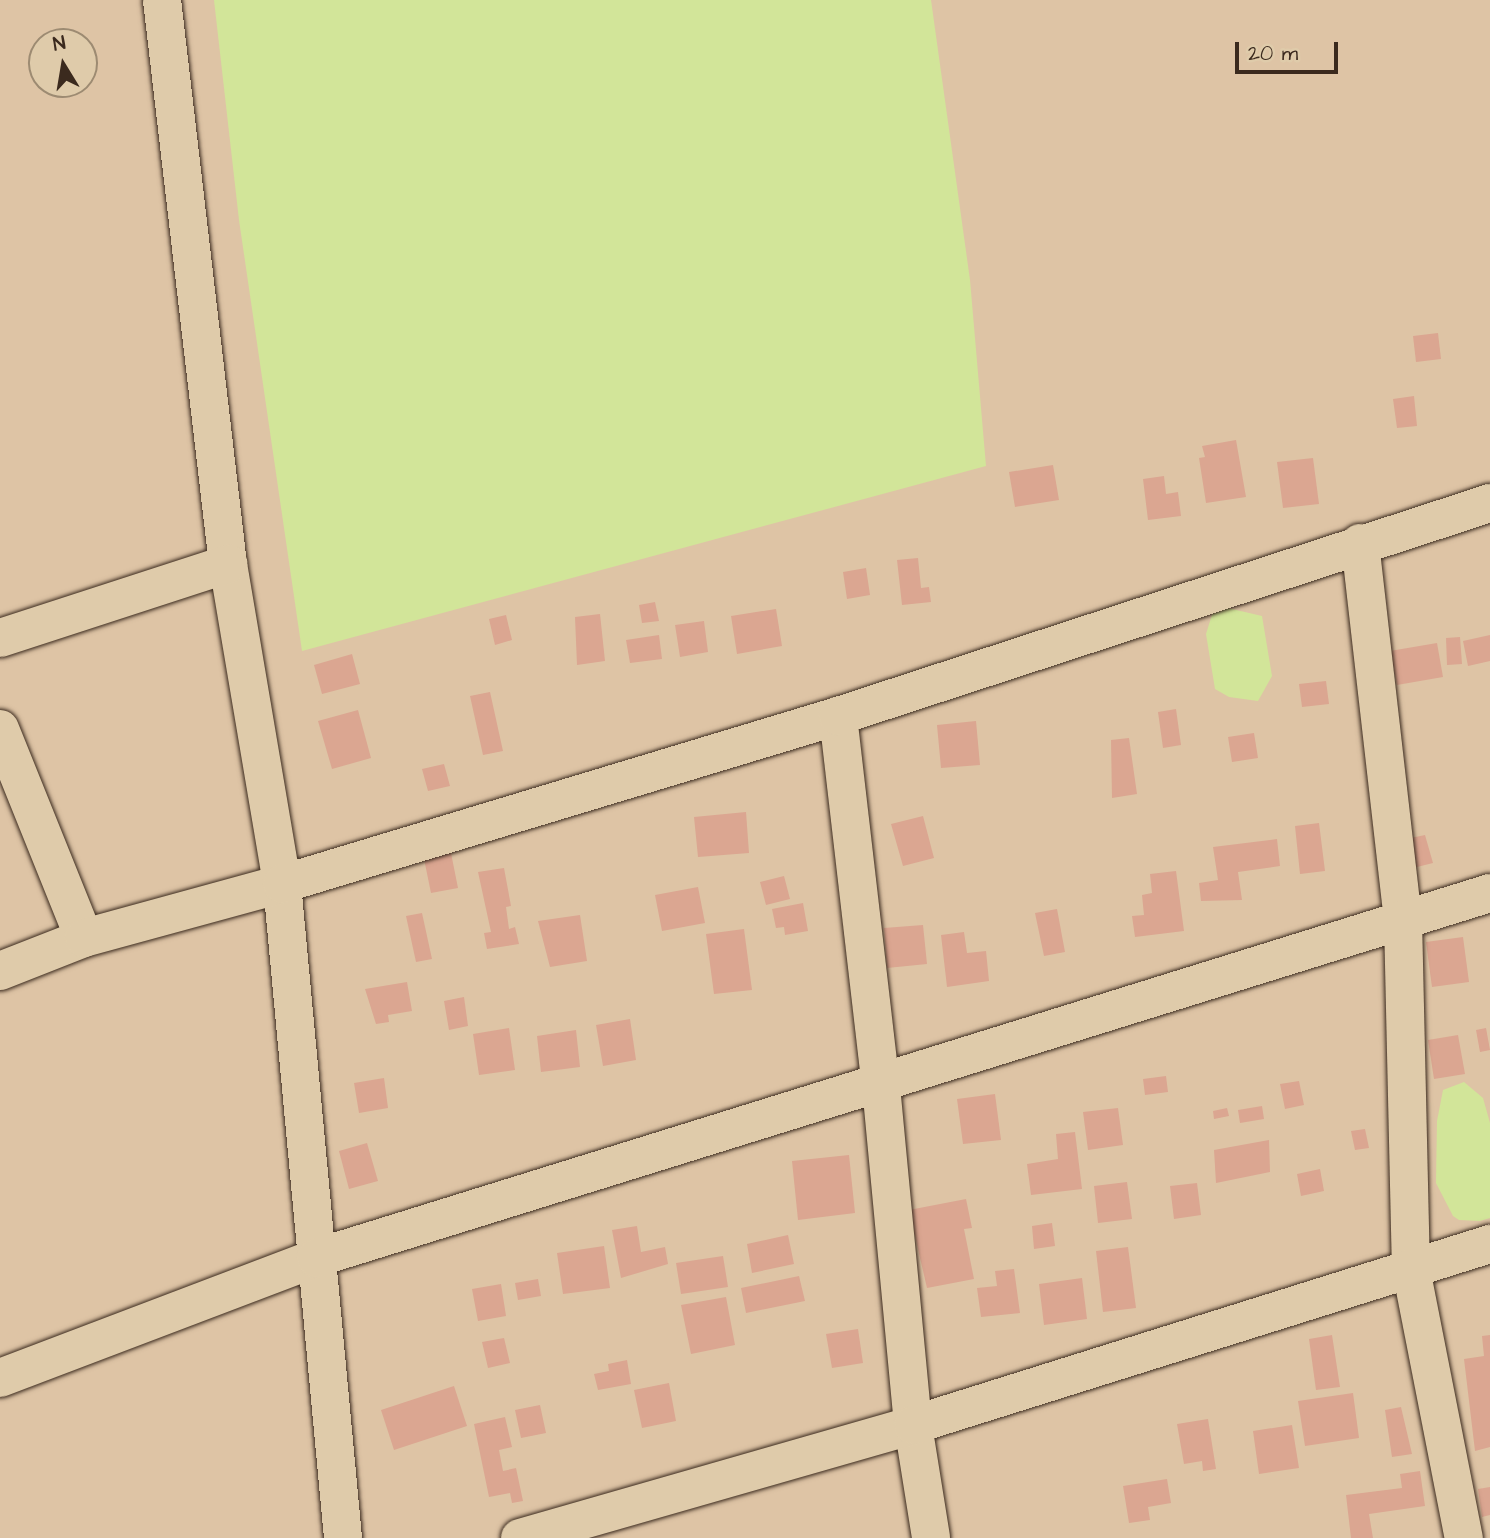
<!DOCTYPE html>
<html>
<head>
<meta charset="utf-8">
<style>
  body { margin:0 }
  #map { position:relative; width:1490px; height:1538px; overflow:hidden; background:#dec4a5; font-family:"Architects Daughter",sans-serif }
  div>[style] { position:absolute }
  .green>* { inset:0; background:#d2e599 }
  .building>* { inset:0; background:#dba691 }
  .roads { filter:drop-shadow(0 0 2px #3b2a1e) drop-shadow(0 0 2px #3b2a1e) }
  .minor>* { height:38px; margin:-19px; padding:0 19px; transform-origin:19px; border-radius:19px; background:#dfcbaa }
  span { translate:-50% -50%; white-space:nowrap; text-align:center; line-height:1.15; -webkit-text-stroke:5px #dfcbaa; paint-order:stroke }
  .north { position:absolute; left:28px; top:28px; width:70px; height:70px; box-sizing:border-box; background:#dfcbaa; border:2px solid #9d8b72; border-radius:50%; rotate:349deg; font-size:19px; font-weight:700; line-height:28px; text-align:center; color:#3b2a1e }
  .north::after { content:''; display:block; margin:auto; width:24px; height:32px; background:#3b2a1e; clip-path:polygon(50% 0,100% 100%,50% 72%,0 100%) }
  .scale { position:absolute; left:1235px; top:42px; width:103px; height:32px; box-sizing:border-box; border:4px solid #3b2a1e; border-top:0; padding-left:9px; font-size:21px; line-height:24px; white-space:nowrap; color:#3b2a1e; -webkit-text-stroke:5px #dfcbaa; paint-order:stroke }
</style>
</head>
<body>
<div id="map">
  <div class="green">
    <i style="clip-path:polygon(214px 0,931px 0,970px 280px,986px 466px,302px 651px,239px 220px)"></i>
    <i style="clip-path:polygon(1215px 605px,1262px 616px,1272px 676px,1258px 701px,1229px 697px,1215px 689px,1206px 634px)"></i>
    <i style="clip-path:polygon(1464px 1082px,1483px 1098px,1490px 1123px,1490px 1218px,1480px 1221px,1459px 1220px,1453px 1216px,1436px 1183px,1437px 1121px,1443px 1090px)"></i>
  </div>
  <div class="building">
    <i style="clip-path:polygon(1438px 333px,1441px 359px,1416px 362px,1413px 336px)"></i>
    <i style="clip-path:polygon(1414px 396px,1417px 426px,1397px 428px,1393px 399px)"></i>
    <i style="clip-path:polygon(1236px 440px,1246px 497px,1206px 503px,1199px 458px,1205px 457px,1202px 446px)"></i>
    <i style="clip-path:polygon(1313px 458px,1319px 504px,1283px 508px,1277px 462px)"></i>
    <i style="clip-path:polygon(1053px 465px,1059px 500px,1015px 507px,1009px 472px)"></i>
    <i style="clip-path:polygon(1164px 476px,1166px 494px,1178px 492px,1181px 516px,1148px 520px,1143px 479px)"></i>
    <i style="clip-path:polygon(918px 558px,921px 588px,929px 587px,931px 602px,902px 605px,897px 560px)"></i>
    <i style="clip-path:polygon(866px 568px,870px 595px,847px 599px,843px 572px)"></i>
    <i style="clip-path:polygon(655px 602px,659px 621px,642px 623px,639px 605px)"></i>
    <i style="clip-path:polygon(776px 609px,782px 646px,737px 654px,731px 616px)"></i>
    <i style="clip-path:polygon(600px 614px,605px 661px,577px 665px,575px 617px)"></i>
    <i style="clip-path:polygon(506px 615px,512px 640px,495px 645px,489px 619px)"></i>
    <i style="clip-path:polygon(704px 621px,708px 652px,680px 657px,675px 625px)"></i>
    <i style="clip-path:polygon(659px 635px,662px 659px,630px 663px,626px 640px)"></i>
    <i style="clip-path:polygon(1490px 635px,1490px 661px,1468px 666px,1463px 641px)"></i>
    <i style="clip-path:polygon(1460px 637px,1462px 664px,1447px 665px,1446px 638px)"></i>
    <i style="clip-path:polygon(1437px 643px,1443px 677px,1397px 685px,1390px 651px)"></i>
    <i style="clip-path:polygon(352px 654px,360px 684px,322px 694px,314px 665px)"></i>
    <i style="clip-path:polygon(1326px 681px,1329px 704px,1302px 707px,1299px 684px)"></i>
    <i style="clip-path:polygon(490px 692px,503px 751px,483px 755px,470px 696px)"></i>
    <i style="clip-path:polygon(1176px 709px,1181px 745px,1163px 748px,1158px 712px)"></i>
    <i style="clip-path:polygon(358px 710px,371px 758px,332px 769px,318px 721px)"></i>
    <i style="clip-path:polygon(976px 721px,980px 765px,941px 768px,937px 725px)"></i>
    <i style="clip-path:polygon(1254px 733px,1258px 758px,1232px 762px,1228px 737px)"></i>
    <i style="clip-path:polygon(1129px 738px,1137px 794px,1112px 798px,1111px 740px)"></i>
    <i style="clip-path:polygon(444px 764px,450px 786px,428px 791px,422px 769px)"></i>
    <i style="clip-path:polygon(746px 812px,749px 853px,698px 857px,694px 817px)"></i>
    <i style="clip-path:polygon(923px 816px,934px 858px,903px 866px,891px 824px)"></i>
    <i style="clip-path:polygon(1319px 823px,1325px 871px,1300px 874px,1295px 826px)"></i>
    <i style="clip-path:polygon(1425px 835px,1433px 863px,1413px 868px,1406px 839px)"></i>
    <i style="clip-path:polygon(1277px 839px,1280px 866px,1238px 872px,1242px 900px,1201px 901px,1199px 883px,1218px 880px,1213px 847px)"></i>
    <i style="clip-path:polygon(449px 843px,458px 888px,431px 893px,422px 849px)"></i>
    <i style="clip-path:polygon(504px 868px,511px 906px,506px 907px,509px 929px,515px 927px,519px 944px,487px 949px,484px 933px,491px 932px,478px 872px)"></i>
    <i style="clip-path:polygon(1176px 871px,1184px 931px,1135px 937px,1132px 916px,1144px 915px,1142px 895px,1152px 893px,1150px 874px)"></i>
    <i style="clip-path:polygon(784px 876px,790px 899px,766px 905px,760px 882px)"></i>
    <i style="clip-path:polygon(698px 887px,705px 923px,662px 931px,655px 895px)"></i>
    <i style="clip-path:polygon(803px 903px,808px 931px,785px 935px,784px 927px,776px 928px,772px 909px)"></i>
    <i style="clip-path:polygon(1057px 909px,1065px 952px,1044px 956px,1035px 913px)"></i>
    <i style="clip-path:polygon(422px 913px,432px 959px,416px 962px,406px 916px)"></i>
    <i style="clip-path:polygon(580px 915px,587px 961px,550px 967px,538px 921px)"></i>
    <i style="clip-path:polygon(923px 925px,927px 964px,887px 968px,884px 928px)"></i>
    <i style="clip-path:polygon(744px 929px,752px 990px,714px 994px,706px 934px)"></i>
    <i style="clip-path:polygon(964px 932px,967px 953px,986px 951px,989px 981px,947px 987px,941px 935px)"></i>
    <i style="clip-path:polygon(1463px 937px,1469px 982px,1432px 987px,1426px 942px)"></i>
    <i style="clip-path:polygon(407px 982px,412px 1011px,388px 1015px,389px 1022px,376px 1024px,365px 989px)"></i>
    <i style="clip-path:polygon(464px 997px,468px 1026px,449px 1030px,444px 1001px)"></i>
    <i style="clip-path:polygon(630px 1019px,636px 1060px,603px 1066px,596px 1025px)"></i>
    <i style="clip-path:polygon(509px 1028px,515px 1070px,479px 1075px,473px 1034px)"></i>
    <i style="clip-path:polygon(1486px 1028px,1490px 1050px,1480px 1052px,1476px 1030px)"></i>
    <i style="clip-path:polygon(576px 1030px,580px 1067px,541px 1072px,537px 1036px)"></i>
    <i style="clip-path:polygon(1458px 1035px,1465px 1074px,1434px 1079px,1428px 1040px)"></i>
    <i style="clip-path:polygon(1166px 1076px,1168px 1092px,1145px 1095px,1143px 1079px)"></i>
    <i style="clip-path:polygon(384px 1078px,388px 1108px,359px 1113px,354px 1083px)"></i>
    <i style="clip-path:polygon(1299px 1081px,1304px 1105px,1285px 1109px,1280px 1084px)"></i>
    <i style="clip-path:polygon(995px 1094px,1001px 1140px,963px 1144px,957px 1099px)"></i>
    <i style="clip-path:polygon(1262px 1106px,1264px 1119px,1240px 1123px,1238px 1110px)"></i>
    <i style="clip-path:polygon(1118px 1108px,1123px 1145px,1088px 1150px,1083px 1112px)"></i>
    <i style="clip-path:polygon(1227px 1108px,1229px 1116px,1214px 1119px,1213px 1111px)"></i>
    <i style="clip-path:polygon(1365px 1129px,1369px 1148px,1355px 1150px,1351px 1131px)"></i>
    <i style="clip-path:polygon(1075px 1132px,1082px 1189px,1031px 1195px,1027px 1164px,1058px 1159px,1056px 1134px)"></i>
    <i style="clip-path:polygon(1269px 1140px,1270px 1172px,1216px 1183px,1214px 1150px)"></i>
    <i style="clip-path:polygon(367px 1143px,378px 1181px,349px 1189px,339px 1151px)"></i>
    <i style="clip-path:polygon(849px 1155px,855px 1213px,798px 1220px,792px 1161px)"></i>
    <i style="clip-path:polygon(1320px 1169px,1324px 1191px,1301px 1196px,1297px 1174px)"></i>
    <i style="clip-path:polygon(1127px 1182px,1132px 1219px,1098px 1223px,1094px 1186px)"></i>
    <i style="clip-path:polygon(1197px 1183px,1201px 1215px,1174px 1219px,1170px 1186px)"></i>
    <i style="clip-path:polygon(966px 1199px,972px 1228px,964px 1229px,974px 1279px,927px 1288px,909px 1210px)"></i>
    <i style="clip-path:polygon(1052px 1223px,1055px 1246px,1034px 1249px,1032px 1226px)"></i>
    <i style="clip-path:polygon(637px 1226px,641px 1252px,665px 1247px,668px 1264px,621px 1278px,612px 1230px)"></i>
    <i style="clip-path:polygon(788px 1235px,794px 1264px,752px 1273px,747px 1244px)"></i>
    <i style="clip-path:polygon(604px 1246px,610px 1288px,563px 1294px,557px 1253px)"></i>
    <i style="clip-path:polygon(1128px 1247px,1136px 1308px,1103px 1312px,1096px 1251px)"></i>
    <i style="clip-path:polygon(723px 1256px,728px 1287px,681px 1294px,676px 1263px)"></i>
    <i style="clip-path:polygon(1014px 1269px,1020px 1313px,981px 1317px,977px 1288px,997px 1286px,995px 1271px)"></i>
    <i style="clip-path:polygon(799px 1276px,805px 1301px,746px 1313px,741px 1288px)"></i>
    <i style="clip-path:polygon(1082px 1278px,1087px 1319px,1044px 1325px,1039px 1284px)"></i>
    <i style="clip-path:polygon(538px 1279px,541px 1296px,518px 1300px,515px 1283px)"></i>
    <i style="clip-path:polygon(501px 1284px,506px 1316px,478px 1321px,472px 1289px)"></i>
    <i style="clip-path:polygon(726px 1297px,735px 1345px,691px 1354px,681px 1305px)"></i>
    <i style="clip-path:polygon(858px 1329px,863px 1363px,832px 1368px,826px 1334px)"></i>
    <i style="clip-path:polygon(1332px 1335px,1340px 1387px,1316px 1390px,1309px 1339px)"></i>
    <i style="clip-path:polygon(1490px 1335px,1490px 1447px,1475px 1451px,1464px 1359px,1484px 1356px,1482px 1336px)"></i>
    <i style="clip-path:polygon(504px 1338px,510px 1363px,488px 1368px,482px 1342px)"></i>
    <i style="clip-path:polygon(627px 1360px,631px 1384px,598px 1390px,594px 1374px,609px 1371px,608px 1364px)"></i>
    <i style="clip-path:polygon(669px 1383px,676px 1421px,642px 1428px,634px 1390px)"></i>
    <i style="clip-path:polygon(454px 1386px,467px 1426px,394px 1450px,381px 1410px)"></i>
    <i style="clip-path:polygon(1353px 1393px,1359px 1438px,1305px 1446px,1298px 1401px)"></i>
    <i style="clip-path:polygon(540px 1405px,546px 1433px,521px 1438px,515px 1410px)"></i>
    <i style="clip-path:polygon(1401px 1407px,1412px 1454px,1392px 1457px,1385px 1410px)"></i>
    <i style="clip-path:polygon(505px 1417px,512px 1447px,499px 1450px,503px 1471px,516px 1468px,523px 1501px,512px 1503px,510px 1493px,489px 1497px,474px 1424px)"></i>
    <i style="clip-path:polygon(1208px 1419px,1216px 1469px,1203px 1471px,1202px 1461px,1184px 1464px,1177px 1424px)"></i>
    <i style="clip-path:polygon(1292px 1425px,1299px 1468px,1259px 1474px,1253px 1431px)"></i>
    <i style="clip-path:polygon(1420px 1471px,1425px 1506px,1369px 1514px,1373px 1538px,1351px 1538px,1346px 1495px,1402px 1488px,1400px 1474px)"></i>
    <i style="clip-path:polygon(1167px 1479px,1171px 1503px,1148px 1507px,1150px 1520px,1129px 1523px,1123px 1486px)"></i>
    <i style="clip-path:polygon(1490px 1487px,1490px 1515px,1482px 1517px,1478px 1489px)"></i>
  </div>
  <div class="roads">
    <div class="minor">
      <i style="left:162px;top:0;width:568px;rotate:83.33deg"></i>
      <i style="left:228px;top:564px;width:325px;rotate:80.4deg"></i>
      <i style="left:282px;top:884px;width:657px;rotate:84.67deg"></i>
      <i style="left:1360px;top:543px;width:379px;rotate:83.5deg"></i>
      <i style="left:1403px;top:920px;width:349px;rotate:88.7deg"></i>
      <i style="left:1411px;top:1269px;width:274px;rotate:78.9deg"></i>
      <i style="left:0;top:638px;width:240px;rotate:-18deg"></i>
      <i style="left:838px;top:716px;width:372px;rotate:83.4deg"></i>
      <i style="left:881px;top:1086px;width:341px;rotate:84.6deg"></i>
      <i style="left:913px;top:1425px;width:114px;rotate:80.9deg"></i>
      <i style="left:0;top:729px;width:225px;rotate:68.1deg"></i>
      <i style="left:0;top:971px;width:90px;rotate:-21.4deg"></i>
      <i style="left:84px;top:938px;width:205px;rotate:-15.3deg"></i>
      <i style="left:282px;top:884px;width:581px;rotate:-16.81deg"></i>
      <i style="left:838px;top:716px;width:686px;rotate:-18.09deg"></i>
      <i style="left:0;top:1378px;width:338px;rotate:-20.8deg"></i>
      <i style="left:316px;top:1258px;width:1229px;rotate:-17.27deg"></i>
      <i style="left:520px;top:1538px;width:409px;rotate:-16deg"></i>
      <i style="left:913px;top:1425px;width:605px;rotate:-17.42deg"></i>
    </div>
  </div>
  <div class="north">N</div>
  <div class="scale">20 m</div>
</div>
</body>
</html>
